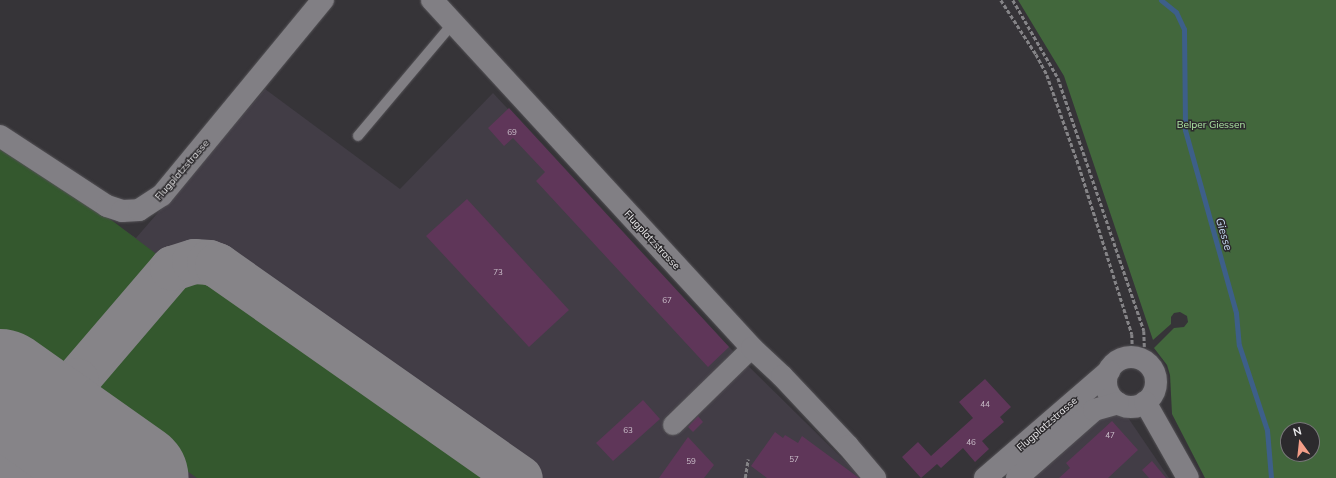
<!DOCTYPE html>
<html>
<head>
<meta charset="utf-8">
<style>
  body { margin:0 }
  #map { position:relative; width:1336px; height:478px; overflow:hidden; background:#363438; font-family:Mulish,sans-serif }
  div>[style] { position:absolute }
  .built>* { inset:0; background:#423d46 }
  .green>* { inset:0; background:#34582e }
  .forest>* { inset:0; background:#42673c }
  .stream>* { height:5px; margin:-2.5px; padding:0 2.5px; transform-origin:2.5px; border-radius:2.5px; background:#3d5f89 }
  .taxiway>* { height:45px; margin:-22.5px; padding:0 22.5px; transform-origin:22.5px; border-radius:22.5px; background:#868488 }
  .runway>* { height:113px; margin:-56.5px; padding:0 56.5px; transform-origin:56.5px; border-radius:56.5px; background:#868488 }
  .building>* { inset:0; background:#5f3659 }
  .path>* { height:2.5px; margin-top:-1.25px; transform-origin:0; background:repeating-linear-gradient(90deg,#858487 0 4px,transparent 0 6px) }
  .roads { filter:drop-shadow(0 0 1px #535155) drop-shadow(0 0 1px #535155) }
  .service>* { height:10px; margin:-5px; padding:0 5px; transform-origin:5px; border-radius:5px; background:#817f84 }
  .minor>* { height:20px; margin:-10px; padding:0 10px; transform-origin:10px; border-radius:10px; background:#817f84 }
  .tertiary>* { height:22px; margin:-11px; padding:0 11px; transform-origin:11px; border-radius:11px; background:#817f84 }
  .tertiary>.ring { margin:-11px; padding:0; box-sizing:content-box; background:none; border:22px solid #817f84; border-radius:50% }
  span { translate:-50% -50%; white-space:nowrap; text-align:center; line-height:1.15; -webkit-text-stroke:3px #2c2a2d; paint-order:stroke }
  .number-label { font-size:8px; color:#cabec9 }
  .number-label span { -webkit-text-stroke-width:0 }
  .park-label { font-size:10px; color:#afe9a5 }
  .street-label { font-size:10px; color:#edecee }
  .water-label { font-size:11px; color:#cbe0fb; font-style:italic }
  .north { position:absolute; left:1280px; top:422px; width:40px; height:40px; box-sizing:border-box; background:#2c2a2d; border:1px solid #79787a; border-radius:50%; rotate:345deg; font-size:11px; font-weight:700; line-height:16px; text-align:center; color:#edecee }
  .north::after { content:''; display:block; margin:auto; width:14px; height:18px; background:#f49e88; clip-path:polygon(50% 0,100% 100%,50% 72%,0 100%) }
</style>
</head>
<body>
<div id="map">
  <div class="built">
    <i style="clip-path:polygon(265px 89px,400px 189px,493px 93px,729px 347px,862px 478px,0 478px,0 146px,136px 238px)"></i>
    <i style="clip-path:polygon(1118px 403px,1169px 478px,1026px 478px)"></i>
  </div>
  <div class="green">
    <i style="clip-path:polygon(0 144px,114px 222px,159px 256px,65px 366px,59px 369px,47px 369px,33px 363px,0 339px)"></i>
    <i style="clip-path:polygon(198px 273px,213px 275px,296px 330px,504px 478px,197px 478px,120px 424px,109px 414px,98px 392px,98px 382px,107px 363px,171px 286px)"></i>
    <i style="clip-path:polygon(0 434px,19px 448px,0 470px)"></i>
    <i style="clip-path:polygon(45px 466px,62px 478px,37px 478px)"></i>
  </div>
  <div class="forest">
    <i style="clip-path:polygon(evenodd,1018px 0,1336px 0,1336px 478px,1205px 478px,1172px 414px,1170px 375px,1167px 365px,1154px 348px,1174px 328px,1184px 327px,1188px 322px,1187px 316px,1180px 312px,1174px 313px,1171px 317px,1171px 324px,1153px 340px,1064px 76px,1018px 0,1288px 430px,1312px 430px,1312px 454px,1288px 454px,1288px 430px)"></i>
  </div>
  <div class="stream">
    <i style="left:1161px;top:0;width:19px;rotate:39deg"></i>
    <i style="left:1176px;top:12px;width:19px;rotate:65deg"></i>
    <i style="left:1184px;top:29px;width:101px;rotate:89.4deg"></i>
    <i style="left:1185px;top:130px;width:190px;rotate:74.4deg"></i>
    <i style="left:1236px;top:313px;width:32px;rotate:85deg"></i>
    <i style="left:1239px;top:345px;width:89px;rotate:71.8deg"></i>
    <i style="left:1267px;top:430px;width:48px;rotate:85.2deg"></i>
  </div>
  <div class="taxiway">
    <i style="left:76px;top:380px;width:19px;rotate:108deg"></i>
    <i style="left:70px;top:398px;width:24px;rotate:85deg"></i>
    <i style="left:72px;top:422px;width:16px;rotate:60deg"></i>
    <i style="left:80px;top:436px;width:26px;rotate:39deg"></i>
    <i style="left:0;top:383px;width:29px;rotate:27deg"></i>
    <i style="left:26px;top:396px;width:16px;rotate:4deg"></i>
    <i style="left:42px;top:397px;width:16px;rotate:-14deg"></i>
    <i style="left:58px;top:393px;width:22px;rotate:-36deg"></i>
    <i style="left:76px;top:380px;width:148px;rotate:-49.4deg"></i>
    <i style="left:172px;top:268px;width:23px;rotate:-18deg"></i>
    <i style="left:194px;top:261px;width:15px;rotate:4deg"></i>
    <i style="left:209px;top:262px;width:9px;rotate:21deg"></i>
    <i style="left:217px;top:265px;width:370px;rotate:35.1deg"></i>
    <i style="left:10px;top:478px;width:118px;rotate:-56deg"></i>
  </div>
  <div class="runway">
    <i style="left:0;top:385px;width:161px;rotate:35.2deg"></i>
  </div>
  <div class="building">
    <i style="clip-path:polygon(509px 108px,729px 347px,708px 367px,536px 181px,545px 172px,513px 138px,504px 146px,488px 128px)"></i>
    <i style="clip-path:polygon(467px 199px,569px 310px,529px 347px,426px 236px)"></i>
    <i style="clip-path:polygon(985px 379px,1011px 407px,1000px 417px,1004px 422px,982px 441px,989px 449px,975px 462px,963px 448px,941px 468px,937px 464px,921px 478px,902px 457px,918px 442px,931px 456px,973px 418px,959px 402px)"></i>
    <i style="clip-path:polygon(643px 400px,660px 419px,613px 461px,596px 443px)"></i>
    <i style="clip-path:polygon(698px 416px,703px 422px,693px 432px,688px 427px)"></i>
    <i style="clip-path:polygon(1112px 421px,1138px 450px,1108px 478px,1059px 478px,1070px 468px,1066px 463px)"></i>
    <i style="clip-path:polygon(775px 432px,783px 438px,785px 435px,798px 443px,802px 436px,859px 478px,767px 478px,751px 466px)"></i>
    <i style="clip-path:polygon(688px 437px,714px 465px,704px 478px,659px 478px)"></i>
    <i style="clip-path:polygon(1152px 461px,1166px 478px,1149px 478px,1142px 470px)"></i>
  </div>
  <div class="path">
    <i style="left:1001px;top:0;width:64px;rotate:57.1deg"></i>
    <i style="left:1036px;top:54px;width:24px;rotate:62deg"></i>
    <i style="left:1047px;top:75px;width:96px;rotate:70.6deg"></i>
    <i style="left:1079px;top:166px;width:176px;rotate:72.5deg"></i>
    <i style="left:1132px;top:334px;width:23px;rotate:88deg"></i>
    <i style="left:1013px;top:0;width:90px;rotate:60deg"></i>
    <i style="left:1058px;top:78px;width:267px;rotate:71.2deg"></i>
    <i style="left:1144px;top:331px;width:30px;rotate:88deg"></i>
    <i style="left:745px;top:478px;width:19px;rotate:-81deg"></i>
  </div>
  <div class="roads">
    <div class="service">
      <i style="left:358px;top:136px;width:148px;rotate:-49.9deg"></i>
    </div>
    <div class="minor">
      <i style="left:673px;top:425px;width:110px;rotate:-44.3deg"></i>
    </div>
    <div class="tertiary">
      <i style="left:432px;top:0;width:473px;rotate:47.4deg"></i>
      <i style="left:752px;top:348px;width:41px;rotate:43deg"></i>
      <i style="left:782px;top:376px;width:96px;rotate:46.7deg"></i>
      <i style="left:848px;top:446px;width:42px;rotate:49.8deg"></i>
      <i style="left:0;top:136px;width:128px;rotate:33.2deg"></i>
      <i style="left:107px;top:206px;width:16px;rotate:18deg"></i>
      <i style="left:122px;top:211px;width:17px;rotate:-3deg"></i>
      <i style="left:139px;top:210px;width:27px;rotate:-33deg"></i>
      <i style="left:162px;top:195px;width:253px;rotate:-50.5deg"></i>
      <i class="ring" style="left:1106px;top:357px;width:28px;height:28px"></i>
      <i style="left:1145px;top:402px;width:87px;rotate:60.5deg"></i>
      <i style="left:985px;top:478px;width:164px;rotate:-40.8deg"></i>
      <i style="left:1017px;top:478px;width:103px;rotate:-41.4deg"></i>
      <i style="left:1094px;top:410px;width:25px;rotate:-16deg"></i>
    </div>
  </div>
  <div class="number-label">
    <span style="left:512px;top:133px">69</span>
    <span style="left:498px;top:273px">73</span>
    <span style="left:667px;top:301px">67</span>
    <span style="left:985px;top:405px">44</span>
    <span style="left:628px;top:431px">63</span>
    <span style="left:1110px;top:436px">47</span>
    <span style="left:971px;top:443px">46</span>
    <span style="left:794px;top:460px">57</span>
    <span style="left:691px;top:462px">59</span>
  </div>
  <div class="park-label">
    <span style="left:1211px;top:125px">Belper Giessen</span>
  </div>
  <div class="street-label">
    <span style="left:182px;top:170px;rotate:-49deg">Flugplatzstrasse</span>
    <span style="left:652px;top:240px;rotate:47deg">Flugplatzstrasse</span>
    <span style="left:1047px;top:424px;rotate:-41deg">Flugplatzstrasse</span>
  </div>
  <div class="water-label">
    <span style="left:1224px;top:234px;rotate:74deg">Giesse</span>
  </div>
  <div class="north">N</div>
</div>
</body>
</html>
